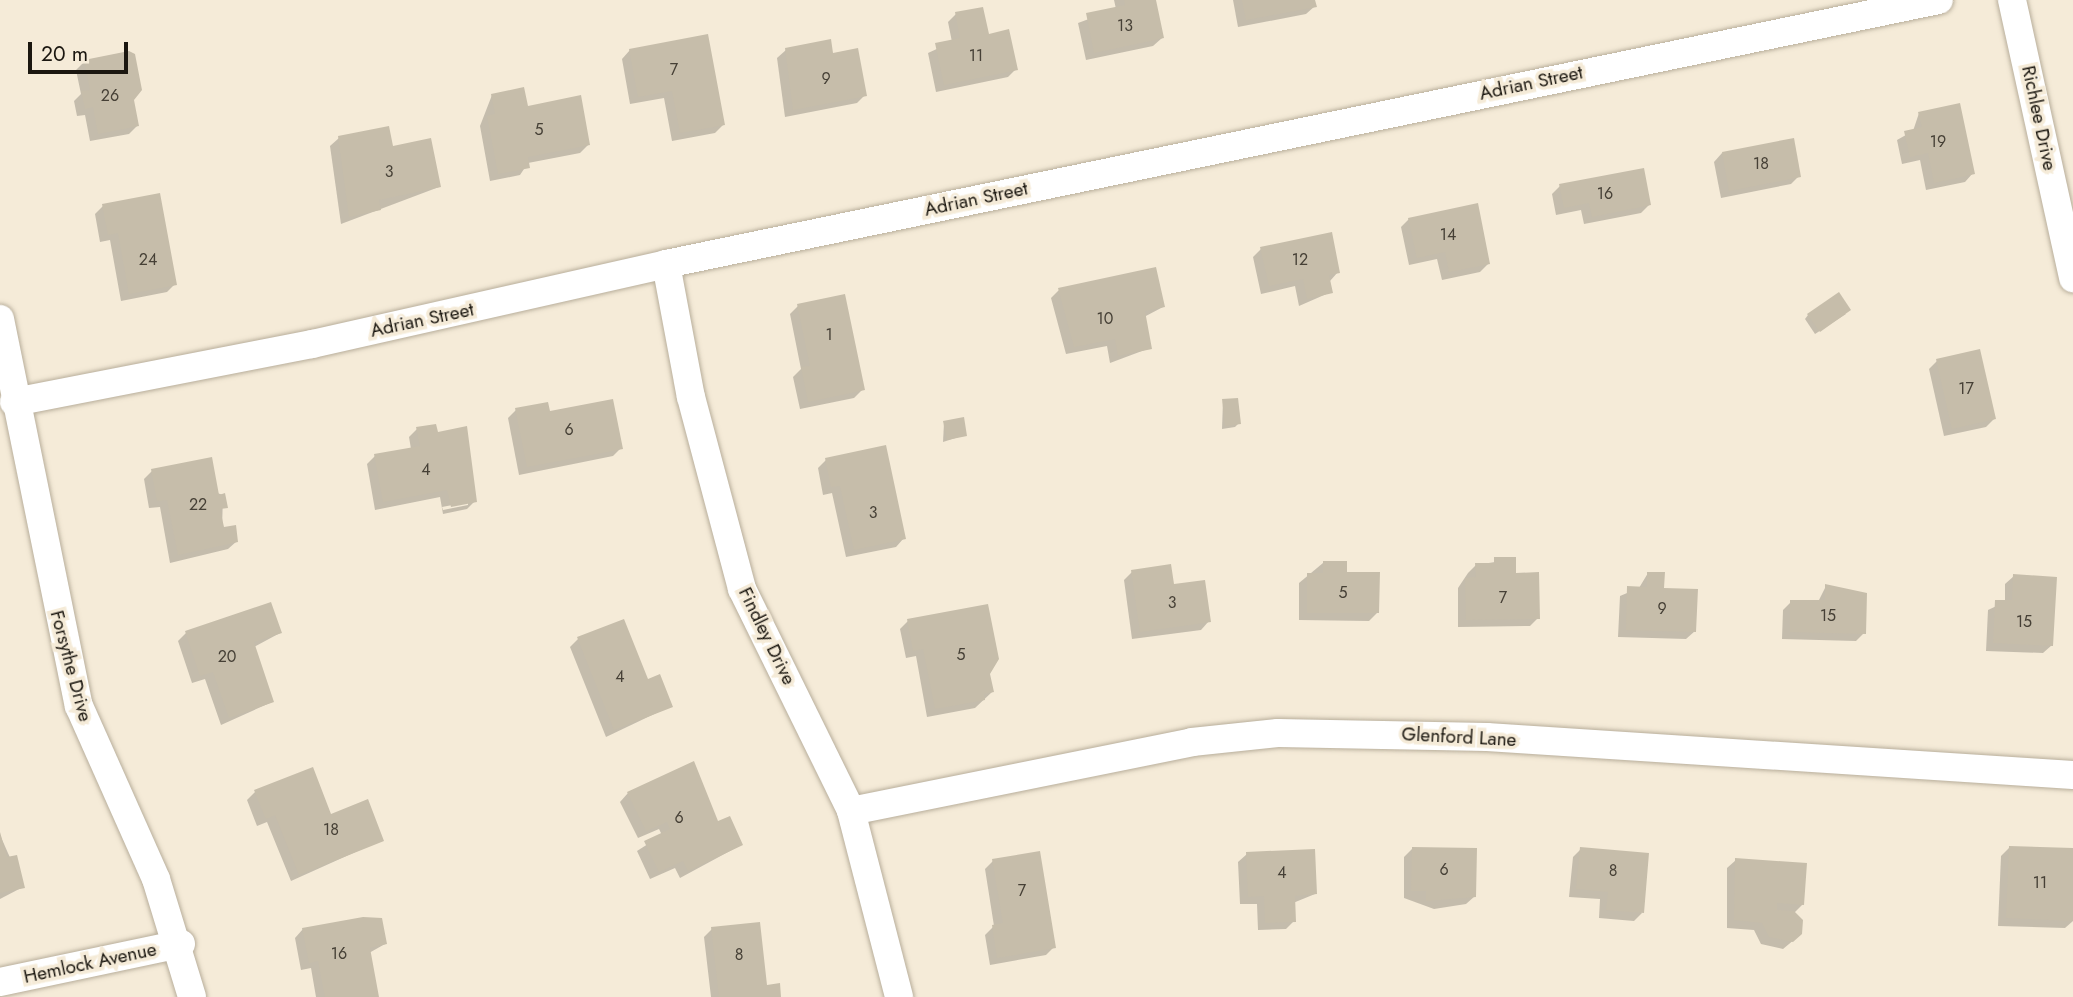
<!DOCTYPE html>
<html>
<head>
<meta charset="utf-8">
<style>
  body { margin:0 }
  #map { position:relative; width:2073px; height:997px; overflow:hidden; background:#f5ebd8; font-family:Jost,sans-serif }
  div>[style] { position:absolute }
  .shadow>* { inset:0; background:#0003 }
  .building>* { inset:0; background:#c6bdaa }
  .roads { filter:drop-shadow(0 0 2px #b8ae9b) drop-shadow(0 0 2px #b8ae9b) }
  .minor>* { height:28px; margin:-14px; padding:0 14px; transform-origin:14px; border-radius:14px; background:#fff }
  span { translate:-50% -50%; white-space:nowrap; text-align:center; line-height:1.15; -webkit-text-stroke:7px #f5ebd8; paint-order:stroke }
  .number-label { font-size:16px; color:#464036 }
  .number-label span { -webkit-text-stroke-width:0 }
  .street-label { font-size:19px; color:#1b1710 }
  .scale { position:absolute; left:28px; top:42px; width:100px; height:32px; box-sizing:border-box; border:4px solid #1b1710; border-top:0; padding-left:9px; font-size:21px; line-height:24px; white-space:nowrap; color:#1b1710; -webkit-text-stroke:5px #f5ebd8; paint-order:stroke }
</style>
</head>
<body>
<div id="map">
  <div class="shadow">
    <i style="clip-path:polygon(1114px 0,1152px 0,1162px 38px,1153px 46px,1086px 60px,1078px 23px,1116px 9px)"></i>
    <i style="clip-path:polygon(1233px 0,1314px 0,1315px 6px,1306px 14px,1238px 27px)"></i>
    <i style="clip-path:polygon(956px 14px,987px 36px,1016px 69px,1008px 77px,936px 92px,928px 53px,952px 42px,948px 22px)"></i>
    <i style="clip-path:polygon(630px 50px,723px 125px,715px 133px,672px 141px,664px 98px,630px 104px,622px 59px)"></i>
    <i style="clip-path:polygon(786px 50px,832px 55px,865px 95px,857px 103px,785px 117px,777px 58px)"></i>
    <i style="clip-path:polygon(85px 61px,132px 100px,137px 126px,129px 134px,90px 141px,85px 115px,77px 116px,74px 101px,81px 94px,76px 70px)"></i>
    <i style="clip-path:polygon(492px 95px,527px 108px,589px 144px,580px 153px,528px 163px,520px 175px,490px 181px,480px 126px)"></i>
    <i style="clip-path:polygon(1919px 113px,1973px 173px,1965px 182px,1926px 190px,1920px 160px,1902px 164px,1897px 140px,1913px 131px)"></i>
    <i style="clip-path:polygon(339px 138px,391px 148px,439px 187px,341px 224px,330px 146px)"></i>
    <i style="clip-path:polygon(1722px 153px,1799px 176px,1791px 184px,1721px 198px,1714px 162px)"></i>
    <i style="clip-path:polygon(1560px 186px,1649px 205px,1641px 213px,1584px 224px,1581px 210px,1556px 215px,1552px 194px)"></i>
    <i style="clip-path:polygon(103px 206px,175px 284px,167px 292px,121px 301px,110px 240px,100px 242px,95px 214px)"></i>
    <i style="clip-path:polygon(1409px 219px,1488px 264px,1480px 272px,1442px 280px,1437px 259px,1409px 265px,1401px 227px)"></i>
    <i style="clip-path:polygon(1261px 249px,1338px 272px,1330px 281px,1331px 292px,1299px 306px,1295px 286px,1261px 294px,1253px 257px)"></i>
    <i style="clip-path:polygon(1059px 290px,1163px 307px,1144px 317px,1150px 348px,1110px 363px,1107px 346px,1066px 354px,1051px 298px)"></i>
    <i style="clip-path:polygon(798px 306px,863px 389px,854px 398px,800px 409px,793px 377px,801px 369px,790px 314px)"></i>
    <i style="clip-path:polygon(1846px 314px,1815px 334px,1805px 319px,1808px 315px)"></i>
    <i style="clip-path:polygon(1937px 361px,1994px 419px,1986px 427px,1944px 436px,1929px 369px)"></i>
    <i style="clip-path:polygon(1223px 401px,1239px 423px,1235px 427px,1222px 429px)"></i>
    <i style="clip-path:polygon(516px 410px,549px 413px,621px 448px,613px 456px,519px 475px,508px 418px)"></i>
    <i style="clip-path:polygon(944px 423px,965px 435px,943px 442px)"></i>
    <i style="clip-path:polygon(evenodd,417px 429px,436px 434px,475px 501px,467px 509px,443px 514px,440px 497px,375px 510px,367px 464px,375px 456px,411px 449px,409px 437px,417px 429px,468px 502px,468px 505px,443px 510px,442px 507px,468px 502px)"></i>
    <i style="clip-path:polygon(826px 460px,904px 538px,896px 547px,846px 557px,832px 493px,823px 495px,818px 468px)"></i>
    <i style="clip-path:polygon(152px 471px,223px 495px,222px 529px,237px 541px,228px 549px,170px 563px,160px 507px,149px 508px,144px 479px)"></i>
    <i style="clip-path:polygon(1514px 559px,1514px 574px,1538px 618px,1530px 626px,1458px 627px,1458px 588px,1468px 573px,1476px 565px)"></i>
    <i style="clip-path:polygon(1323px 563px,1345px 574px,1378px 612px,1369px 621px,1299px 620px,1299px 583px)"></i>
    <i style="clip-path:polygon(1132px 572px,1209px 621px,1201px 630px,1132px 639px,1124px 580px)"></i>
    <i style="clip-path:polygon(1648px 573px,1695px 631px,1686px 639px,1618px 637px,1620px 596px,1639px 588px)"></i>
    <i style="clip-path:polygon(2014px 576px,2052px 645px,2043px 653px,1986px 651px,1988px 610px,2005px 602px,2005px 584px)"></i>
    <i style="clip-path:polygon(1826px 586px,1864px 633px,1856px 641px,1782px 639px,1783px 610px,1791px 602px,1818px 602px)"></i>
    <i style="clip-path:polygon(908px 621px,988px 674px,992px 692px,975px 708px,927px 717px,916px 656px,906px 658px,900px 629px)"></i>
    <i style="clip-path:polygon(186px 633px,280px 633px,254px 647px,272px 702px,221px 725px,205px 679px,192px 683px,178px 641px)"></i>
    <i style="clip-path:polygon(578px 639px,647px 681px,671px 706px,606px 737px,570px 647px)"></i>
    <i style="clip-path:polygon(255px 792px,330px 816px,382px 840px,291px 881px,267px 822px,257px 826px,247px 800px)"></i>
    <i style="clip-path:polygon(628px 793px,717px 823px,741px 845px,680px 878px,675px 868px,650px 879px,637px 851px,662px 835px,659px 829px,638px 838px,620px 802px)"></i>
    <i style="clip-path:polygon(0 835px,23px 887px,0 899px)"></i>
    <i style="clip-path:polygon(2009px 848px,2073px 850px,2073px 921px,2065px 928px,1998px 926px,2001px 856px)"></i>
    <i style="clip-path:polygon(1412px 849px,1475px 896px,1466px 904px,1434px 909px,1404px 898px,1404px 857px)"></i>
    <i style="clip-path:polygon(1581px 849px,1642px 913px,1634px 921px,1599px 918px,1600px 899px,1569px 897px,1573px 857px)"></i>
    <i style="clip-path:polygon(1247px 854px,1315px 894px,1293px 903px,1294px 921px,1286px 929px,1258px 930px,1257px 904px,1240px 904px,1238px 862px)"></i>
    <i style="clip-path:polygon(1736px 860px,1803px 904px,1794px 913px,1801px 934px,1783px 949px,1761px 944px,1754px 930px,1727px 928px,1727px 868px)"></i>
    <i style="clip-path:polygon(993px 861px,1054px 947px,1046px 955px,990px 965px,985px 935px,994px 926px,985px 869px)"></i>
    <i style="clip-path:polygon(303px 929px,385px 944px,369px 953px,378px 997px,316px 997px,311px 968px,301px 970px,295px 938px)"></i>
    <i style="clip-path:polygon(712px 929px,766px 987px,779px 997px,711px 997px,704px 937px)"></i>
  </div>
  <div class="building">
    <i style="clip-path:polygon(1124px 0,1156px 0,1164px 38px,1094px 53px,1086px 13px,1125px 5px)"></i>
    <i style="clip-path:polygon(1242px 0,1315px 0,1317px 7px,1246px 20px)"></i>
    <i style="clip-path:polygon(983px 7px,989px 34px,1009px 29px,1018px 70px,944px 85px,935px 43px,960px 38px,955px 12px)"></i>
    <i style="clip-path:polygon(708px 34px,725px 125px,680px 133px,672px 91px,638px 97px,629px 49px)"></i>
    <i style="clip-path:polygon(831px 39px,833px 53px,858px 48px,867px 96px,793px 110px,785px 48px)"></i>
    <i style="clip-path:polygon(129px 51px,135px 54px,142px 90px,134px 100px,139px 126px,98px 134px,93px 107px,85px 109px,81px 91px,90px 90px,84px 60px)"></i>
    <i style="clip-path:polygon(524px 87px,528px 106px,581px 95px,590px 145px,528px 157px,530px 168px,498px 174px,487px 116px,495px 114px,491px 94px)"></i>
    <i style="clip-path:polygon(1960px 103px,1975px 174px,1934px 183px,1928px 153px,1910px 157px,1904px 131px,1922px 127px,1918px 112px)"></i>
    <i style="clip-path:polygon(389px 126px,393px 146px,431px 138px,441px 187px,379px 200px,381px 210px,349px 217px,338px 136px)"></i>
    <i style="clip-path:polygon(1794px 138px,1801px 177px,1729px 191px,1722px 152px)"></i>
    <i style="clip-path:polygon(1644px 168px,1651px 205px,1592px 217px,1589px 203px,1564px 208px,1559px 184px)"></i>
    <i style="clip-path:polygon(160px 193px,177px 285px,129px 294px,118px 233px,108px 235px,102px 204px)"></i>
    <i style="clip-path:polygon(1478px 203px,1490px 264px,1449px 272px,1445px 252px,1417px 258px,1408px 218px)"></i>
    <i style="clip-path:polygon(1332px 232px,1340px 273px,1329px 275px,1333px 293px,1307px 299px,1303px 279px,1269px 286px,1260px 247px)"></i>
    <i style="clip-path:polygon(1156px 267px,1165px 307px,1145px 311px,1152px 349px,1118px 356px,1115px 339px,1074px 347px,1058px 288px)"></i>
    <i style="clip-path:polygon(1839px 292px,1851px 310px,1820px 332px,1807px 314px)"></i>
    <i style="clip-path:polygon(845px 294px,865px 390px,808px 402px,801px 367px,810px 366px,797px 304px)"></i>
    <i style="clip-path:polygon(1980px 349px,1996px 419px,1952px 429px,1936px 359px)"></i>
    <i style="clip-path:polygon(1238px 398px,1241px 424px,1225px 426px,1222px 399px)"></i>
    <i style="clip-path:polygon(613px 399px,623px 449px,527px 467px,515px 408px,548px 402px,550px 411px)"></i>
    <i style="clip-path:polygon(964px 417px,967px 436px,947px 440px,943px 421px)"></i>
    <i style="clip-path:polygon(436px 424px,438px 432px,467px 426px,477px 502px,451px 507px,447px 490px,383px 502px,374px 454px,420px 446px,416px 427px)"></i>
    <i style="clip-path:polygon(886px 445px,906px 539px,854px 550px,840px 486px,831px 487px,825px 458px)"></i>
    <i style="clip-path:polygon(212px 457px,219px 495px,225px 493px,228px 508px,220px 509px,224px 527px,236px 525px,238px 542px,178px 555px,167px 500px,157px 501px,151px 469px)"></i>
    <i style="clip-path:polygon(1494px 557px,1516px 557px,1516px 573px,1539px 572px,1540px 619px,1466px 620px,1465px 578px,1476px 577px,1475px 563px,1494px 563px)"></i>
    <i style="clip-path:polygon(1323px 561px,1347px 561px,1347px 572px,1380px 572px,1379px 613px,1307px 613px,1307px 573px,1323px 573px)"></i>
    <i style="clip-path:polygon(1171px 564px,1174px 584px,1205px 580px,1211px 622px,1140px 632px,1131px 570px)"></i>
    <i style="clip-path:polygon(1647px 572px,1665px 572px,1664px 588px,1698px 589px,1696px 632px,1626px 630px,1627px 586px,1647px 587px)"></i>
    <i style="clip-path:polygon(2013px 574px,2057px 577px,2053px 646px,1993px 643px,1995px 600px,2012px 600px)"></i>
    <i style="clip-path:polygon(1825px 584px,1867px 593px,1866px 634px,1790px 632px,1790px 600px,1825px 600px)"></i>
    <i style="clip-path:polygon(271px 602px,282px 633px,254px 642px,274px 702px,229px 718px,213px 672px,200px 676px,185px 631px)"></i>
    <i style="clip-path:polygon(988px 604px,999px 659px,990px 674px,994px 692px,984px 694px,985px 700px,935px 709px,923px 649px,913px 651px,907px 619px)"></i>
    <i style="clip-path:polygon(624px 619px,648px 679px,660px 674px,673px 707px,614px 730px,577px 637px)"></i>
    <i style="clip-path:polygon(694px 761px,718px 821px,730px 816px,743px 845px,688px 871px,683px 861px,659px 872px,644px 841px,670px 829px,667px 822px,646px 831px,627px 792px)"></i>
    <i style="clip-path:polygon(313px 767px,331px 814px,368px 799px,384px 841px,299px 875px,275px 815px,266px 819px,254px 790px)"></i>
    <i style="clip-path:polygon(0 832px,7px 857px,17px 855px,25px 888px,0 893px)"></i>
    <i style="clip-path:polygon(2009px 846px,2073px 848px,2073px 921px,2006px 918px)"></i>
    <i style="clip-path:polygon(1412px 847px,1477px 848px,1476px 897px,1426px 901px,1426px 891px,1411px 891px)"></i>
    <i style="clip-path:polygon(1580px 847px,1649px 853px,1644px 913px,1606px 910px,1608px 892px,1576px 889px)"></i>
    <i style="clip-path:polygon(1315px 849px,1317px 894px,1295px 896px,1296px 922px,1265px 923px,1264px 896px,1248px 897px,1246px 852px)"></i>
    <i style="clip-path:polygon(1040px 851px,1056px 948px,997px 958px,992px 925px,1003px 923px,992px 859px)"></i>
    <i style="clip-path:polygon(1735px 858px,1807px 863px,1804px 905px,1777px 903px,1777px 910px,1794px 911px,1803px 920px,1802px 934px,1793px 942px,1769px 937px,1762px 923px,1734px 920px)"></i>
    <i style="clip-path:polygon(363px 917px,382px 918px,387px 944px,370px 948px,379px 997px,325px 997px,318px 961px,309px 963px,302px 928px)"></i>
    <i style="clip-path:polygon(760px 922px,767px 985px,780px 983px,781px 997px,719px 997px,711px 927px)"></i>
  </div>
  <div class="roads">
    <div class="minor">
      <i style="left:2012px;top:0;width:285px;rotate:77.6deg"></i>
      <i style="left:666px;top:264px;width:135px;rotate:79.4deg"></i>
      <i style="left:691px;top:397px;width:199px;rotate:75.1deg"></i>
      <i style="left:742px;top:589px;width:247px;rotate:63.8deg"></i>
      <i style="left:851px;top:811px;width:192px;rotate:75.5deg"></i>
      <i style="left:0;top:319px;width:395px;rotate:78.5deg"></i>
      <i style="left:79px;top:706px;width:189px;rotate:66deg"></i>
      <i style="left:156px;top:879px;width:123px;rotate:73deg"></i>
      <i style="left:14px;top:402px;width:304px;rotate:-11deg"></i>
      <i style="left:312px;top:344px;width:363px;rotate:-12.7deg"></i>
      <i style="left:666px;top:264px;width:1300px;rotate:-11.72deg"></i>
      <i style="left:851px;top:811px;width:348px;rotate:-11.4deg"></i>
      <i style="left:1192px;top:742px;width:86px;rotate:-6deg"></i>
      <i style="left:1278px;top:733px;width:209px;rotate:1.1deg"></i>
      <i style="left:1487px;top:737px;width:587px;rotate:3.71deg"></i>
      <i style="left:0;top:982px;width:185px;rotate:-11.9deg"></i>
    </div>
  </div>
  <div class="number-label">
    <span style="left:1125px;top:26px">13</span>
    <span style="left:976px;top:56px">11</span>
    <span style="left:674px;top:70px">7</span>
    <span style="left:826px;top:79px">9</span>
    <span style="left:110px;top:96px">26</span>
    <span style="left:539px;top:130px">5</span>
    <span style="left:1938px;top:142px">19</span>
    <span style="left:1761px;top:164px">18</span>
    <span style="left:389px;top:172px">3</span>
    <span style="left:1605px;top:194px">16</span>
    <span style="left:1448px;top:235px">14</span>
    <span style="left:148px;top:260px">24</span>
    <span style="left:1300px;top:260px">12</span>
    <span style="left:1105px;top:319px">10</span>
    <span style="left:829px;top:335px">1</span>
    <span style="left:1966px;top:389px">17</span>
    <span style="left:569px;top:430px">6</span>
    <span style="left:426px;top:470px">4</span>
    <span style="left:198px;top:505px">22</span>
    <span style="left:873px;top:513px">3</span>
    <span style="left:1343px;top:593px">5</span>
    <span style="left:1503px;top:598px">7</span>
    <span style="left:1172px;top:603px">3</span>
    <span style="left:1662px;top:609px">9</span>
    <span style="left:1828px;top:616px">15</span>
    <span style="left:2024px;top:622px">15</span>
    <span style="left:961px;top:655px">5</span>
    <span style="left:227px;top:657px">20</span>
    <span style="left:620px;top:677px">4</span>
    <span style="left:679px;top:818px">6</span>
    <span style="left:331px;top:830px">18</span>
    <span style="left:1444px;top:870px">6</span>
    <span style="left:1613px;top:871px">8</span>
    <span style="left:1282px;top:873px">4</span>
    <span style="left:2040px;top:883px">11</span>
    <span style="left:1022px;top:891px">7</span>
    <span style="left:339px;top:954px">16</span>
    <span style="left:739px;top:955px">8</span>
  </div>
  <div class="street-label">
    <span style="left:1531px;top:83px;rotate:-12deg">Adrian Street</span>
    <span style="left:2039px;top:118px;rotate:78deg">Richlee Drive</span>
    <span style="left:976px;top:199px;rotate:-12deg">Adrian Street</span>
    <span style="left:422px;top:320px;rotate:-12deg">Adrian Street</span>
    <span style="left:767px;top:636px;rotate:64deg">Findley Drive</span>
    <span style="left:71px;top:666px;rotate:75deg">Forsythe Drive</span>
    <span style="left:1459px;top:737px;rotate:3deg">Glenford Lane</span>
    <span style="left:90px;top:963px;rotate:-12deg">Hemlock Avenue</span>
  </div>
  <div class="scale">20 m</div>
</div>
</body>
</html>
